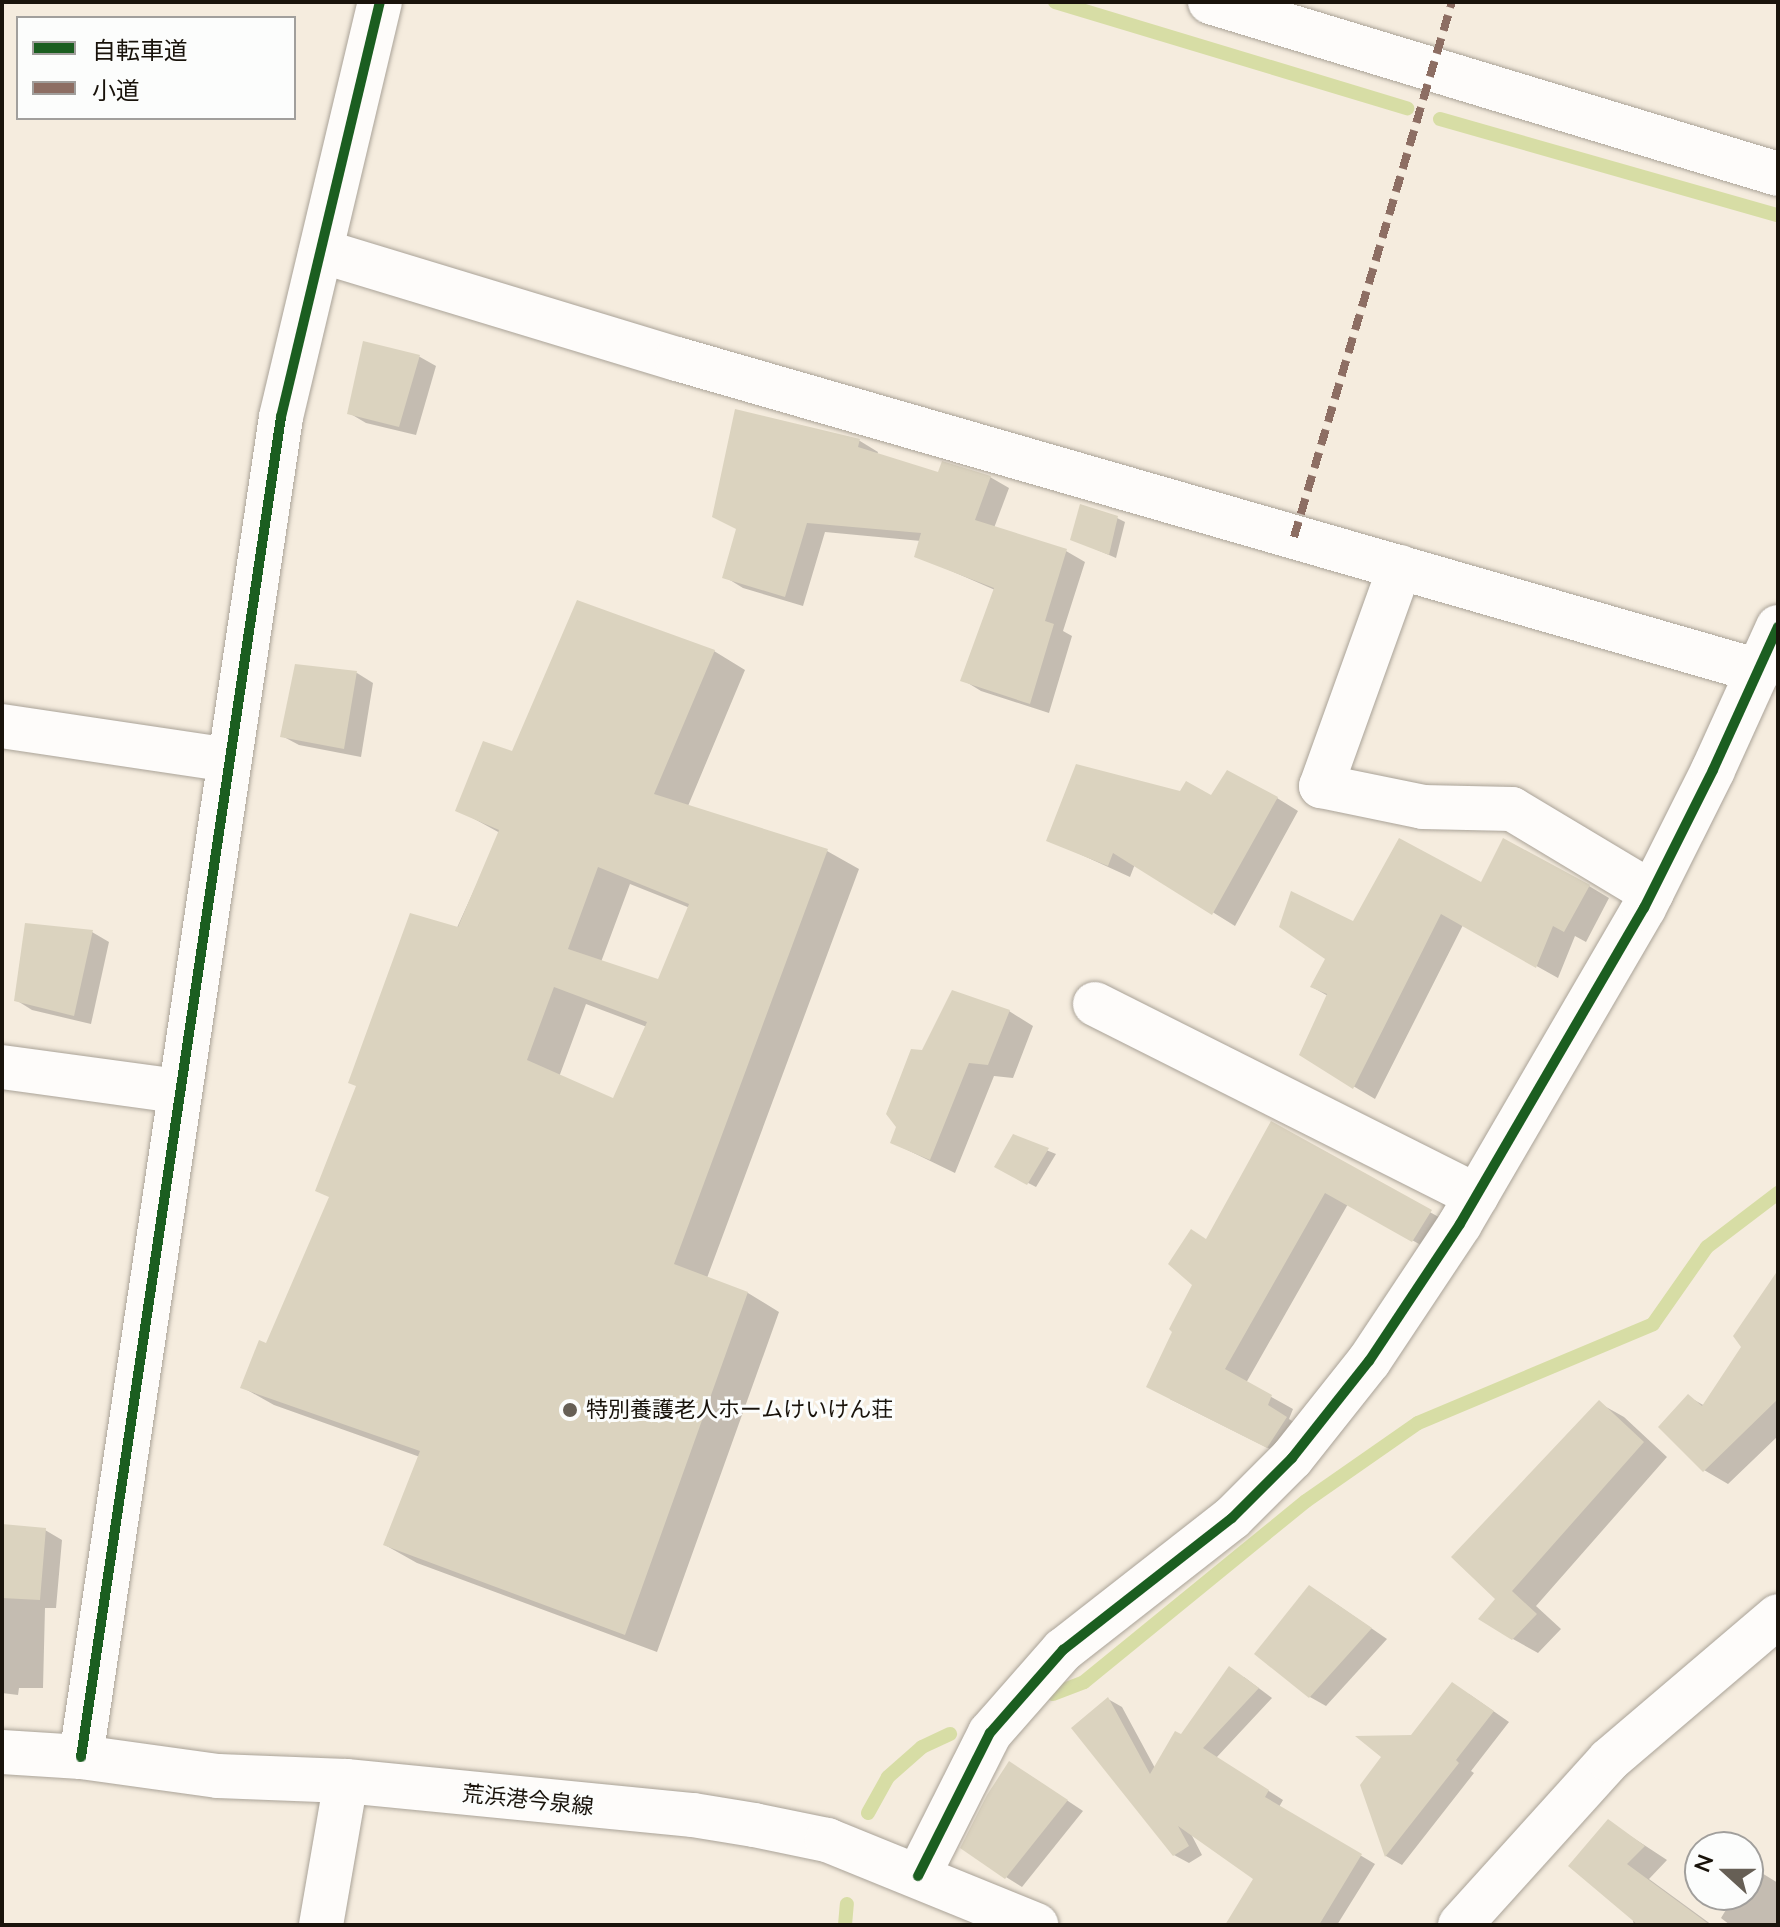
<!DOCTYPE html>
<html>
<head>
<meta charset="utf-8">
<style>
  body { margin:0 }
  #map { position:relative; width:1780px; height:1927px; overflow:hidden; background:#f5ecde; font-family:Mulish,"Noto Sans JP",sans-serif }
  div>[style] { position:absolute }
  .shadow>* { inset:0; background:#0003 }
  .stream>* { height:14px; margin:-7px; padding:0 7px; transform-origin:7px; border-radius:7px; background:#d7dda5 }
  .building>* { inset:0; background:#dbd3bf }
  .roads { filter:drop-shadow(0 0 2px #aaa398) drop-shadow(0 0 2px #aaa398) }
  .minor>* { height:44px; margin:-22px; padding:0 22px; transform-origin:22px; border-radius:22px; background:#fefcfa }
  .major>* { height:44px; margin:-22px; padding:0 22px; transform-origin:22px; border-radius:22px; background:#fefcfa }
  .quiet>* { height:8px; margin-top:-4px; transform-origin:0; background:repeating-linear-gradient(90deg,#8d6e63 0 16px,transparent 0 24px) }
  .cycleway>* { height:10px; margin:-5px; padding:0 5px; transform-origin:5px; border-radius:5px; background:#1b5e20 }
  .dots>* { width:22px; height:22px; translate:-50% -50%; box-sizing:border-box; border:4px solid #fcfdfc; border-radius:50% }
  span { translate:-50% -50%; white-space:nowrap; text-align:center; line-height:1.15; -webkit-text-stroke:6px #fcfdfc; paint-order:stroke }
  .poi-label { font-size:22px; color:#19130b }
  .left { translate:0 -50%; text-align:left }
  .street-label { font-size:22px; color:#19130b }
  .frame { position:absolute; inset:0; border:4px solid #19130b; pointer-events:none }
  .legend { position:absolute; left:16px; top:16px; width:280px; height:104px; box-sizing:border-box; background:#fcfdfc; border:2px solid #a19f9c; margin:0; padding:10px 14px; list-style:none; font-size:24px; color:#19130b }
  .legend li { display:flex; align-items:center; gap:16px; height:40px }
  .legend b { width:40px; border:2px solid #a19f9c }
  .north { position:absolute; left:1684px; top:1831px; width:80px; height:80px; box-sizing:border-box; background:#fcfdfc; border:2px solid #a19f9c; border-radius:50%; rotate:291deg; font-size:22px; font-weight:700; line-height:32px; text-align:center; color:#19130b }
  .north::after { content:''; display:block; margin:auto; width:28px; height:36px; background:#665f55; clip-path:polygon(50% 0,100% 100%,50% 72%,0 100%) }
</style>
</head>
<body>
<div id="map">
  <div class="shadow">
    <i style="clip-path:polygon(365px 343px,420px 357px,436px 366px,416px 435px,366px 423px,349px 413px)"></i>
    <i style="clip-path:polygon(737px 411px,860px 441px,878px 452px,877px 455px,940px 475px,990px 477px,1009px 488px,994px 528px,1066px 551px,1085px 562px,1063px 631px,1072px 636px,1049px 713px,981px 691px,963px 680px,995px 590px,917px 556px,921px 541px,825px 532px,803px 606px,743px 588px,725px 577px,738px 530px)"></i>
    <i style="clip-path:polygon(1117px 518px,1125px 522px,1116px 558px,1072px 539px)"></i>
    <i style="clip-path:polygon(evenodd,714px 651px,745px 670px,688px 806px,827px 851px,859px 869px,707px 1278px,748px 1293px,779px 1312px,657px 1652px,417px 1563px,385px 1545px,420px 1457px,274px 1405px,242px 1387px,267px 1346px,500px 833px,458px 810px,513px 754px,714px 651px,630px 884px,690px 908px,659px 981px,601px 962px,630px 884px,714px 651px,586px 1004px,647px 1027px,614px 1101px,559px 1077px,586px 1004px)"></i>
    <i style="clip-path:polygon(297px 666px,357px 673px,373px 683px,361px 757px,299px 745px,282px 736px)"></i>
    <i style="clip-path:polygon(1181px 793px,1212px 798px,1277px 798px,1298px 811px,1235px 926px,1135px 864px,1130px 877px,1049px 840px)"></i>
    <i style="clip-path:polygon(1482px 885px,1589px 886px,1609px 898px,1586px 942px,1575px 936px,1558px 978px,1463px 925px,1375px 1099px,1301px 1055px,1328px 996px,1312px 987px,1354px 923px)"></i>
    <i style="clip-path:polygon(92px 932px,109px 942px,91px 1024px,32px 1010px,16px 1000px)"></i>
    <i style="clip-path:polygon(1009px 1011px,1033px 1026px,1013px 1078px,994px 1076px,955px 1173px,893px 1143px)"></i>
    <i style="clip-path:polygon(1272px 1124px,1453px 1225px,1435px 1253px,1348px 1204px,1246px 1383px,1293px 1409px,1289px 1419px,1308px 1431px,1290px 1459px,1170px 1399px,1207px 1240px)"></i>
    <i style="clip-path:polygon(1014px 1137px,1056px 1154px,1036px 1187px,997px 1167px)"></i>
    <i style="clip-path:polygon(1778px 1274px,1778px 1436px,1728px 1484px,1704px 1470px,1689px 1397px,1705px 1406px,1744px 1347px)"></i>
    <i style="clip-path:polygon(1599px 1403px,1624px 1417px,1667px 1457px,1536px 1606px,1561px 1629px,1538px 1653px,1513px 1639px,1498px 1599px)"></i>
    <i style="clip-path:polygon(2px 1526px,45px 1530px,62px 1540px,56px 1608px,45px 1608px,43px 1688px,19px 1688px,18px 1695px,2px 1693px)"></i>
    <i style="clip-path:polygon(1326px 1597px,1387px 1639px,1326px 1706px,1310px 1697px)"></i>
    <i style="clip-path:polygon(1244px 1677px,1272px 1698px,1216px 1758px,1283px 1800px,1279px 1807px,1375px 1864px,1337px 1925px,1228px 1925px,1256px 1878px,1190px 1832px,1202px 1855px,1189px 1863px,1174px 1855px,1108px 1699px,1122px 1707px,1155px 1768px,1182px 1737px)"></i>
    <i style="clip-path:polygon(1469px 1694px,1509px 1722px,1471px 1771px,1474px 1773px,1402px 1865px,1386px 1856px,1362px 1786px)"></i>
    <i style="clip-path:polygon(1026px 1773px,1083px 1811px,1022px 1887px,1006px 1877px)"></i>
    <i style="clip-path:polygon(1609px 1822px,1667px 1860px,1649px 1879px,1712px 1925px,1634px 1925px)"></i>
    <i style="clip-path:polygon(1752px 1867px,1778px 1883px,1778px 1925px,1730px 1925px,1721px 1918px,1735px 1895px,1748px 1895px,1748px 1873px)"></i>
  </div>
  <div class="stream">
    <i style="left:1055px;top:2px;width:368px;rotate:16.8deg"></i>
    <i style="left:1440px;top:119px;width:351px;rotate:15.9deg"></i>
    <i style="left:1053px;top:1694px;width:33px;rotate:-21deg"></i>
    <i style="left:1084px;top:1682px;width:286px;rotate:-39.2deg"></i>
    <i style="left:1306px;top:1501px;width:136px;rotate:-34.9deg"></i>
    <i style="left:1418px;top:1423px;width:255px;rotate:-22.8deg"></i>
    <i style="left:1653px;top:1324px;width:94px;rotate:-55deg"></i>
    <i style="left:1707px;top:1247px;width:89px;rotate:-37.3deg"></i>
    <i style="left:868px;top:1813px;width:41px;rotate:-60.9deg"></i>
    <i style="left:888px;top:1777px;width:45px;rotate:-41.4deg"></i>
    <i style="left:922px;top:1747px;width:31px;rotate:-25deg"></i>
    <i style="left:845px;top:1925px;width:21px;rotate:-85deg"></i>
  </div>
  <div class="building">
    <i style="clip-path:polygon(363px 341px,420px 355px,399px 427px,347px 414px)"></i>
    <i style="clip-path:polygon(735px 409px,860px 439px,858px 447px,938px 472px,942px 461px,991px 476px,975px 520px,1067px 549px,1045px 621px,1054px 624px,1030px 704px,960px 681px,994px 588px,914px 557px,921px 533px,807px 523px,785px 597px,722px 578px,736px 529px,712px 517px)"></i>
    <i style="clip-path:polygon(1080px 504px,1118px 516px,1109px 555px,1070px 540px)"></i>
    <i style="clip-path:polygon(evenodd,577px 600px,715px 650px,654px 794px,828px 849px,674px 1264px,748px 1292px,625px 1635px,383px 1545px,420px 1451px,240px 1388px,259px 1340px,266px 1343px,329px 1197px,315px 1191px,356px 1086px,348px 1083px,410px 913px,458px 927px,499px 830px,455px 811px,483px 741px,512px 751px,577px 600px,598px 867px,689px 904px,658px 979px,568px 949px,598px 867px,577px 600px,554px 987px,647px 1022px,613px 1098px,527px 1060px,554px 987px)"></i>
    <i style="clip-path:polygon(295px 664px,357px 671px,344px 749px,280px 737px)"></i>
    <i style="clip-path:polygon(1076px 764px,1180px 791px,1186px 781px,1211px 795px,1227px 770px,1278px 797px,1212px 915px,1113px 853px,1108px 866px,1046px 841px)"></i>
    <i style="clip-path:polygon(1399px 838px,1481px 882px,1503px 838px,1590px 885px,1564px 932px,1553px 926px,1536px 968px,1441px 914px,1353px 1089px,1299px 1055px,1327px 994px,1310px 987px,1325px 959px,1279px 927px,1291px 891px,1353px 921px)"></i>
    <i style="clip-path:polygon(25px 923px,93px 930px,74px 1016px,14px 1001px)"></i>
    <i style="clip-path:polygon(952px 990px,1010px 1010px,988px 1065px,969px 1063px,930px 1160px,890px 1143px,896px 1127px,886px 1114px,911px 1049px,922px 1050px)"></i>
    <i style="clip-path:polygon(1271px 1121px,1432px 1210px,1412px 1242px,1325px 1193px,1225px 1369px,1272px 1395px,1268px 1405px,1287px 1417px,1267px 1448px,1146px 1387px,1172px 1332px,1169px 1329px,1192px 1285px,1168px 1264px,1191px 1229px,1206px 1239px)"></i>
    <i style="clip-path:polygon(1013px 1134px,1049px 1148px,1027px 1185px,994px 1167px)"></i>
    <i style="clip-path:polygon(1778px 1270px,1778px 1399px,1703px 1472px,1658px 1427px,1688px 1394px,1702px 1406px,1741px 1347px,1733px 1336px)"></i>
    <i style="clip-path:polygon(1599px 1400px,1644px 1442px,1512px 1591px,1537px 1614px,1512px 1640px,1478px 1619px,1495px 1599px,1451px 1557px)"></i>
    <i style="clip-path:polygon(2px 1524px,46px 1528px,40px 1600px,2px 1598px)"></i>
    <i style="clip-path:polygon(1309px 1585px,1372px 1628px,1309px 1698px,1254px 1654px)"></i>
    <i style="clip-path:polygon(1229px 1666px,1259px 1688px,1203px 1748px,1269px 1790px,1265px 1797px,1362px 1854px,1319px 1925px,1225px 1925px,1253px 1879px,1178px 1826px,1189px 1846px,1173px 1856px,1071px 1728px,1108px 1697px,1150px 1774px,1175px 1731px,1181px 1734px)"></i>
    <i style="clip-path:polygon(1452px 1682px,1494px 1711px,1456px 1760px,1459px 1763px,1385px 1857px,1360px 1785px,1381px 1757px,1355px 1736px,1411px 1735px)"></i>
    <i style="clip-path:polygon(1009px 1761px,1068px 1800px,1005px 1879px,960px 1848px,987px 1795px)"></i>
    <i style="clip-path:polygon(1608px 1819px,1645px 1846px,1627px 1864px,1710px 1925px,1638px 1925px,1568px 1866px)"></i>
  </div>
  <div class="roads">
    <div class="minor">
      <i style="left:1210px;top:2px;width:593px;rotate:16.85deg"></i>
      <i style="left:321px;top:251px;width:372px;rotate:16.9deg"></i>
      <i style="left:677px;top:359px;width:1126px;rotate:16.09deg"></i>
      <i style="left:1400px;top:567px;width:233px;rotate:109.8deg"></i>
      <i style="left:1321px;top:786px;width:104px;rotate:11.6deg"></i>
      <i style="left:1423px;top:807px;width:89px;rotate:1.3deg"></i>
      <i style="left:1512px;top:809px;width:163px;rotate:31deg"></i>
      <i style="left:2px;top:726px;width:230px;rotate:8.5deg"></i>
      <i style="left:1095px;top:1004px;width:427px;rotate:26.7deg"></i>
      <i style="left:2px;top:1067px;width:178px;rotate:7.8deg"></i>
      <i style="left:81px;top:1757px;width:1355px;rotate:-81.51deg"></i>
      <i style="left:281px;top:417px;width:427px;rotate:-76.6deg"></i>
      <i style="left:918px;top:1876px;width:160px;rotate:-63.3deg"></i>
      <i style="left:990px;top:1733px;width:111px;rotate:-48.7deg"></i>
      <i style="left:1063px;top:1650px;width:214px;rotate:-38deg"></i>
      <i style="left:1232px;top:1518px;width:85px;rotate:-45deg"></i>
      <i style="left:1292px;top:1458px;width:124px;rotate:-51.6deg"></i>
      <i style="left:1369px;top:1361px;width:164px;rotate:-56.4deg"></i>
      <i style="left:1460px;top:1224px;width:366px;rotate:-59.8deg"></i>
      <i style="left:1644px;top:908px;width:154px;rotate:-63.4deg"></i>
      <i style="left:1713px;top:770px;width:157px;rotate:-65.6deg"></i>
      <i style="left:321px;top:1925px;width:146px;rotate:-80.2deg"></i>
      <i style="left:1460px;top:1925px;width:222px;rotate:-47.9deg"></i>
      <i style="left:1609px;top:1760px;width:222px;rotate:-40.4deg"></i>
    </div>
    <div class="major">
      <i style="left:2px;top:1752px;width:79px;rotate:3.6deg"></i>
      <i style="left:81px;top:1757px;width:138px;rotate:7.9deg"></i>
      <i style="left:218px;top:1776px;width:128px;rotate:2.2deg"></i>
      <i style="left:346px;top:1781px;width:349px;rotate:5.6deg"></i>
      <i style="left:693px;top:1815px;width:62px;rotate:9.3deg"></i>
      <i style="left:754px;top:1825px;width:75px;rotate:11.6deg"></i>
      <i style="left:827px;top:1840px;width:226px;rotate:22.1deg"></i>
    </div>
  </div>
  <div class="quiet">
    <i style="left:1294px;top:537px;width:558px;rotate:-73.55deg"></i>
  </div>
  <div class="cycleway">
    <i style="left:81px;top:1757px;width:1355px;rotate:-81.51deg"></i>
    <i style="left:281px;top:417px;width:427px;rotate:-76.6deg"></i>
    <i style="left:918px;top:1876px;width:160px;rotate:-63.3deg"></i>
    <i style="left:990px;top:1733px;width:111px;rotate:-48.7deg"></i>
    <i style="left:1063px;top:1650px;width:214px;rotate:-38deg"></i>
    <i style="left:1232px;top:1518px;width:85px;rotate:-45deg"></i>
    <i style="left:1292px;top:1458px;width:124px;rotate:-51.6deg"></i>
    <i style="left:1369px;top:1361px;width:164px;rotate:-56.4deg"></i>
    <i style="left:1460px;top:1224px;width:366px;rotate:-59.8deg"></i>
    <i style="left:1644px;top:908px;width:154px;rotate:-63.4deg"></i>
    <i style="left:1713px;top:770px;width:157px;rotate:-65.6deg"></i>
  </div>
  <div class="dots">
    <i style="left:570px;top:1410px;background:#665f55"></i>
  </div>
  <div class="poi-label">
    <span class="left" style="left:586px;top:1410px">特別養護老人ホームけいけん荘</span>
  </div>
  <div class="street-label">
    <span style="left:528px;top:1800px;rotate:6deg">荒浜港今泉線</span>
  </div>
  <div class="frame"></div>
  <ul class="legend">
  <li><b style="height:10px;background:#1b5e20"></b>自転車道</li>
  <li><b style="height:10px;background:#8d6e63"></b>小道</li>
  </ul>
  <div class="north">N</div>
</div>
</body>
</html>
